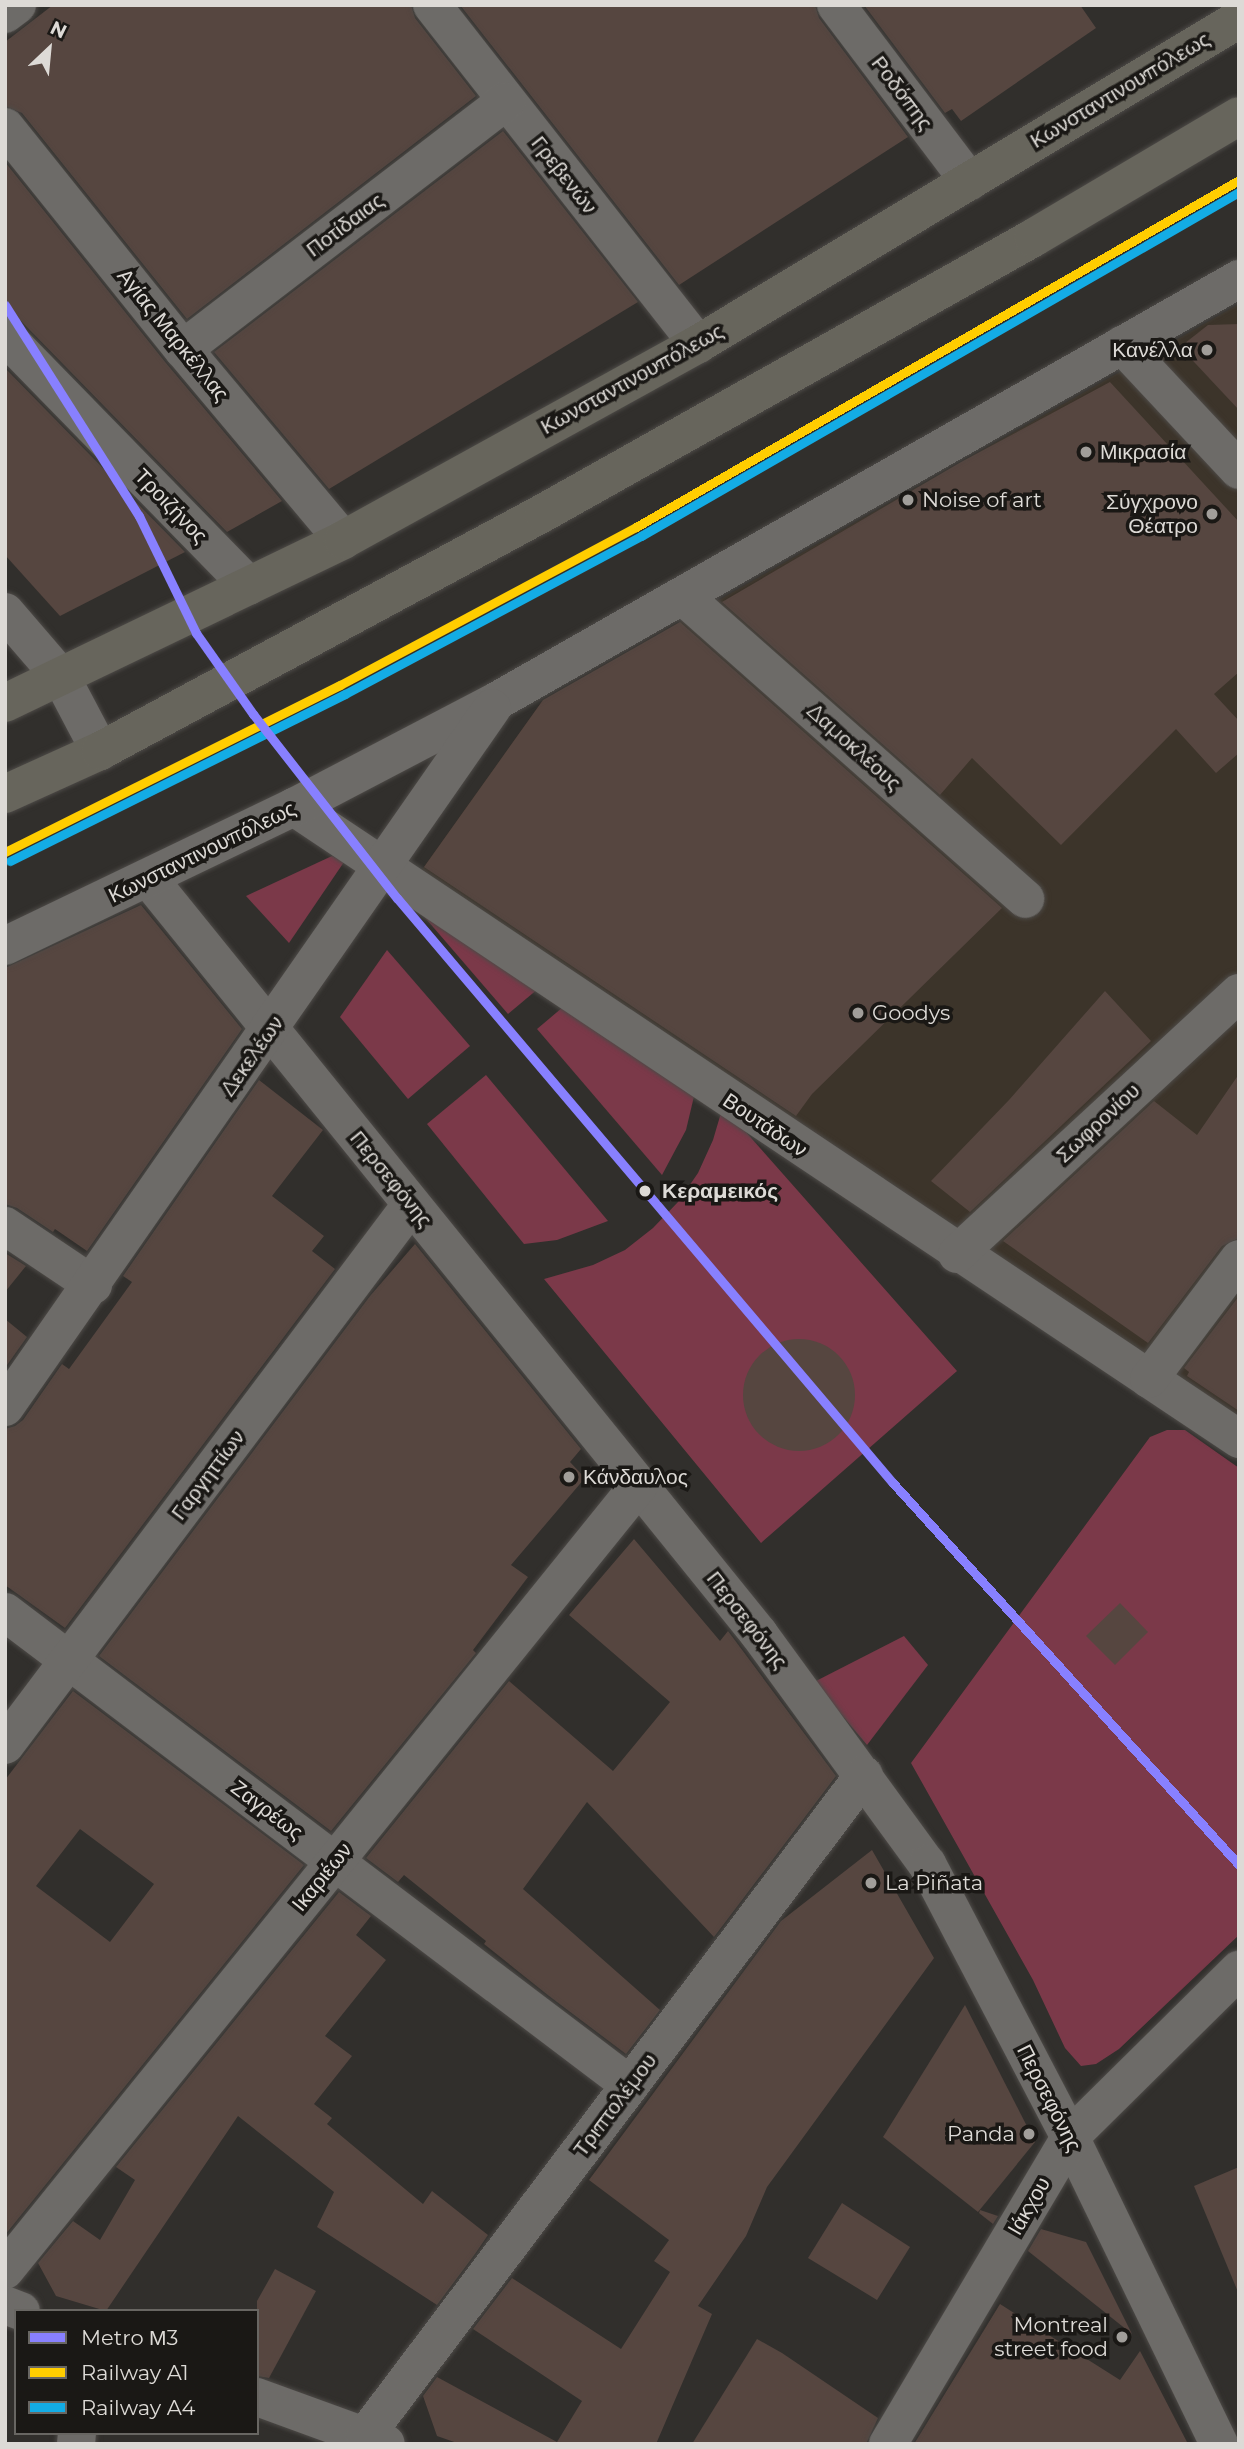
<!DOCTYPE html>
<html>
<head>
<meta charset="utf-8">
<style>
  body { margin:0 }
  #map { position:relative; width:1244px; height:2449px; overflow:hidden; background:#312f2c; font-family:Montserrat,sans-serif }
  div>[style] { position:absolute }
  .built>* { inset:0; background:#3c342a }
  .green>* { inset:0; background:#7b3949 }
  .building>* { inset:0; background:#564640 }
  .round { border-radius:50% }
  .roads { filter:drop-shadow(0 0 2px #4d4a47) drop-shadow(0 0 2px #4d4a47) }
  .minor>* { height:38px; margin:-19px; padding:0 19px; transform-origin:19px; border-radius:19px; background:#6d6b68 }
  .major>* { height:38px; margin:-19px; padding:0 19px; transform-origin:19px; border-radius:19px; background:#67655c }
  .rail-1>* { height:9px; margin:-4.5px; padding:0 4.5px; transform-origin:4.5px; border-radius:4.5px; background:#ffcd00 }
  .rail-2>* { height:9px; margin:-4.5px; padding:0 4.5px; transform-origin:4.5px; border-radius:4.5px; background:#13ace5 }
  .metro-1>* { height:9px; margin:-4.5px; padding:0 4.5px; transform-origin:4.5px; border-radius:4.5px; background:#8880ff }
  .dots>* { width:19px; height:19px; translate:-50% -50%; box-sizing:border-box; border:4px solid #1a1815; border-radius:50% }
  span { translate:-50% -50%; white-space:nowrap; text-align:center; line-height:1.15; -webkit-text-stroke:7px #1a1815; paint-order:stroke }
  .street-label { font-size:21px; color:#dddad6 }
  .poi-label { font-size:21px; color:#dddad6 }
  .right { translate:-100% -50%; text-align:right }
  .left { translate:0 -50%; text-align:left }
  .stop-label { font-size:21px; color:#dddad6; font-weight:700 }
  .frame { position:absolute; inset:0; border:7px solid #dddad6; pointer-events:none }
  .legend { position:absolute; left:14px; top:2309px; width:245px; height:126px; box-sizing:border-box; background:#1a1815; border:2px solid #686662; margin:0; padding:9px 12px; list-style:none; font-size:21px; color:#dddad6 }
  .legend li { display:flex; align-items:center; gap:14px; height:35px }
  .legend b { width:35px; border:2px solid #686662 }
  .north { position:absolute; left:14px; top:14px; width:70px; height:70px; -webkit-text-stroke:5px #1a1815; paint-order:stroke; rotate:26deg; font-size:19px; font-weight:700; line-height:28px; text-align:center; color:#dddad6 }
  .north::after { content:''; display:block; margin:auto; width:24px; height:32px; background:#dddad6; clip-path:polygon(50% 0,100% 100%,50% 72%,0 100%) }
</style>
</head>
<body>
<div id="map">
  <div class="built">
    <i style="clip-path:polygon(1239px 304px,1239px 1420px,421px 871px,543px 700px)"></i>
  </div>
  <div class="green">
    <i style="clip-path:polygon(332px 856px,344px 862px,289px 943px,246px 896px)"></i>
    <i style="clip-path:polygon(415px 906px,545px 983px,508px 1014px)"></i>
    <i style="clip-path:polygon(387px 950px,470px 1046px,408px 1099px,340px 1017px)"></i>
    <i style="clip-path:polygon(569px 1002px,696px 1088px,686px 1130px,662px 1175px,537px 1029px)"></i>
    <i style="clip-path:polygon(486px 1075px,608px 1221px,557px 1240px,524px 1244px,427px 1124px)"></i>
    <i style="clip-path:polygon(723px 1106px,957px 1371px,761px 1543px,544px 1279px,593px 1265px,625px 1250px,653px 1228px,678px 1202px,698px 1173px,713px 1140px)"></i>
    <i style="clip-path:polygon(1167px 1430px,1185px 1430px,1239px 1468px,1239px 1935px,1119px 2049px,1096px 2064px,1081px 2066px,1065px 2048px,1033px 1980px,911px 1763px,1150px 1437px)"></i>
    <i style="clip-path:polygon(904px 1636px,928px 1665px,867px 1745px,814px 1682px)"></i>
  </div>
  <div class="building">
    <i style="clip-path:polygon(53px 5px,411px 5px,415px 18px,476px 96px,187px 319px,22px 113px,5px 106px,5px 42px)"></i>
    <i style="clip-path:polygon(460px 5px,815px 5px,819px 18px,908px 137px,679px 285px)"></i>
    <i style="clip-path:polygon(864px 5px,1080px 5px,1096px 28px,961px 121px,952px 109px,945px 113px)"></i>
    <i style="clip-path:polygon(503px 131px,638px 302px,329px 489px,214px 352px)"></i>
    <i style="clip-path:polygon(5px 162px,166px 363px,282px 501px,227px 532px,21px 321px,5px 315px)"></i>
    <i style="clip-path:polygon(1239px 324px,1239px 410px,1180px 347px,1208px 325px)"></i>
    <i style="clip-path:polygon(5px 368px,185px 552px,60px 616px,5px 555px)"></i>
    <i style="clip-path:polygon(1110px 382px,1239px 522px,1239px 672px,1214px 694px,1239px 721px,1239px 753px,1216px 773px,1176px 729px,1061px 845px,972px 758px,940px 795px,722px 602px,961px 462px)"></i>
    <i style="clip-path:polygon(680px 622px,1002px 908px,812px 1094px,796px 1116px,424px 867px,543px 700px)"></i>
    <i style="clip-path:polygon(141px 905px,242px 1029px,87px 1251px,55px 1229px,53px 1232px,17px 1208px,5px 1204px,5px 968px)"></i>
    <i style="clip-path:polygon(1105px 991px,1151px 1041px,970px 1212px,931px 1181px,1009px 1100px)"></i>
    <i style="clip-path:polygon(1239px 1074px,1239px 1238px,1222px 1246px,1148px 1343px,1003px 1241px,1154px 1101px,1197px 1135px)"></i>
    <i style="clip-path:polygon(259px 1080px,323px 1130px,272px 1196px,324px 1236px,312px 1251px,335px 1269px,65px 1628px,5px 1585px,5px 1429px,15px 1426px,23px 1420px,62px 1364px,69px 1369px,132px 1282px,123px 1276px)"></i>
    <i style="clip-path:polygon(415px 1244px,581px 1449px,570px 1462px,585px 1478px,511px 1565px,528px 1577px,473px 1650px,476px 1653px,331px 1831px,99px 1656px,370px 1296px)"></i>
    <i style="clip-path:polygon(5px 1253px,26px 1266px,5px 1292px)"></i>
    <i style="clip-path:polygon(1239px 1296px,1239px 1411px,1187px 1376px,1189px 1372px,1184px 1368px)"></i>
    <i style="clip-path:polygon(5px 1319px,27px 1337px,5px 1368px)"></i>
    <i class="round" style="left:743px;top:1339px;width:112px;height:112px"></i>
    <i style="clip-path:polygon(634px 1539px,720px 1641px,728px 1631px,836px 1776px,714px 1937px,587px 1802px,523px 1889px,660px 2010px,626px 2054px,549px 1996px,484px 1944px,486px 1941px,404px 1875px,398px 1882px,366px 1858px,509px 1681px,613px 1771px,670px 1702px,569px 1615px)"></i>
    <i style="clip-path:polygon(1120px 1603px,1148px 1632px,1115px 1665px,1086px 1636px)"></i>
    <i style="clip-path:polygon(evenodd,73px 1691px,304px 1865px,5px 2235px,5px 1780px,73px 1691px,80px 1829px,154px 1884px,110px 1942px,36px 1886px,80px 1829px)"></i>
    <i style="clip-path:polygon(872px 1850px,934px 1958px,767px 2187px,746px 2236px,698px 2306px,712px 2314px,656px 2444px,460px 2444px,437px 2436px,423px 2396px,437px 2377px,557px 2442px,582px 2401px,473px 2329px,512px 2278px,621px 2349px,670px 2272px,654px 2261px,669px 2240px,589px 2180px,781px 1921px)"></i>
    <i style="clip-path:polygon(339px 1892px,371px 1916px,356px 1935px,386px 1960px,325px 2036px,352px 2056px,314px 2104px,332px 2118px,327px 2124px,423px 2204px,432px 2191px,488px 2235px,475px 2254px,437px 2305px,317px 2227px,334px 2192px,238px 2116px,106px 2311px,56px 2296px,38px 2263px,73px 2221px,100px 2240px,135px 2180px,116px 2167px)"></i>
    <i style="clip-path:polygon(965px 2005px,1035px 2142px,978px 2212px,883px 2137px)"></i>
    <i style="clip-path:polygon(1239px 2167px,1239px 2292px,1238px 2292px,1194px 2186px)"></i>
    <i style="clip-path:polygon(842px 2203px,910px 2247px,877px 2300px,808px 2258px)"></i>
    <i style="clip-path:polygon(980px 2210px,998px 2216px,993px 2224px,979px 2213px)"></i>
    <i style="clip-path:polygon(1041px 2229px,1086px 2242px,1132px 2334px,1028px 2251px)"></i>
    <i style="clip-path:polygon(275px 2269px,316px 2291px,269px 2378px,257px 2376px,257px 2301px)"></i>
    <i style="clip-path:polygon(1000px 2304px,1120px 2380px,1140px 2351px,1188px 2444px,914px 2444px)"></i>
    <i style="clip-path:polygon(757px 2339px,782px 2353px,878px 2418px,866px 2444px,692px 2444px)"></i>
  </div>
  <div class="roads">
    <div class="minor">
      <i style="left:432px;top:5px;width:431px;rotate:51.9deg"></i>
      <i style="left:836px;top:5px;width:221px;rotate:52.9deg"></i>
      <i style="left:5px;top:14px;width:15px;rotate:-37deg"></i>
      <i style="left:5px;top:127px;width:285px;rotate:51.3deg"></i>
      <i style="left:183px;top:349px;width:249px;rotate:50deg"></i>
      <i style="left:5px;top:336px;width:349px;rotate:45.7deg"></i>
      <i style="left:1122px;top:345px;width:171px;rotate:46.9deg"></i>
      <i style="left:183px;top:349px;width:407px;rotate:-37.5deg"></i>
      <i style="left:683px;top:596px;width:457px;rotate:41.5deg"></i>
      <i style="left:5px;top:612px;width:86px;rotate:49.3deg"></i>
      <i style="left:61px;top:677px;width:84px;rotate:62.2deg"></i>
      <i style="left:294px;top:807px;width:1137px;rotate:33.77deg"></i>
      <i style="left:149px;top:879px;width:971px;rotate:51.06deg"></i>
      <i style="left:759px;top:1634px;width:285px;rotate:53.9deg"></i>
      <i style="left:927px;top:1864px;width:308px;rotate:62.4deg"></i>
      <i style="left:1070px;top:2137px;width:341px;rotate:64.1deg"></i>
      <i style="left:5px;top:946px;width:321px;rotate:-25.7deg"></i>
      <i style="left:294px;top:807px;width:227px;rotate:-27.6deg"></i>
      <i style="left:495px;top:702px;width:856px;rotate:-29.62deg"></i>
      <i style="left:5px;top:1226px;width:106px;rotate:33.8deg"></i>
      <i style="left:957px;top:1254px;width:384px;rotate:-42.8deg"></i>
      <i style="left:1149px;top:1379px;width:150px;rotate:-53.1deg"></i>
      <i style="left:5px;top:1407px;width:852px;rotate:-55.13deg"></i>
      <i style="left:5px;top:1612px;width:784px;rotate:37.12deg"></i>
      <i style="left:5px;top:1745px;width:676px;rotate:-53.06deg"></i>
      <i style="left:5px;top:2270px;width:1010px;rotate:-51.07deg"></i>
      <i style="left:5px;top:2305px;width:17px;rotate:21deg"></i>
      <i style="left:257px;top:2397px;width:137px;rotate:20deg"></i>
      <i style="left:76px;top:2444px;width:11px;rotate:-85deg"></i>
      <i style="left:366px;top:2444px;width:8px;rotate:-97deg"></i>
      <i style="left:365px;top:2436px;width:828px;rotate:-52.95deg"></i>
      <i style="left:888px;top:2444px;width:357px;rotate:-59.3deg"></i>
      <i style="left:1070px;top:2137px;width:238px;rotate:-44.7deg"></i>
    </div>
    <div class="major">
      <i style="left:5px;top:703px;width:375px;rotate:-25.7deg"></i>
      <i style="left:343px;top:540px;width:406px;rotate:-28.9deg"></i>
      <i style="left:698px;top:344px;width:631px;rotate:-30.99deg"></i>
      <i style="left:5px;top:794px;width:104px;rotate:-24.4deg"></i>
      <i style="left:100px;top:751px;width:503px;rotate:-28.25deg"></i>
      <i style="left:543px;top:513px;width:562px;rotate:-29.3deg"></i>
      <i style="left:1033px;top:238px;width:239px;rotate:-30.6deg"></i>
    </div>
  </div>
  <div class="rail-1">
    <i style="left:5px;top:852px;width:374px;rotate:-26.5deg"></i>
    <i style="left:340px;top:685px;width:336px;rotate:-28.1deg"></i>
    <i style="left:636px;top:527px;width:696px;rotate:-29.92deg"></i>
  </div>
  <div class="rail-2">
    <i style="left:10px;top:861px;width:374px;rotate:-26.5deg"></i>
    <i style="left:345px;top:694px;width:336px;rotate:-28.1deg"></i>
    <i style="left:641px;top:536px;width:690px;rotate:-29.91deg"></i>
  </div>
  <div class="metro-1">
    <i style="left:5px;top:305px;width:250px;rotate:57.6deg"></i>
    <i style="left:139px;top:516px;width:130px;rotate:64deg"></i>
    <i style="left:196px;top:633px;width:99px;rotate:54.9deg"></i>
    <i style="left:253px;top:714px;width:234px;rotate:52deg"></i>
    <i style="left:397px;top:898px;width:767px;rotate:49.71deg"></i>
    <i style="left:893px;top:1483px;width:515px;rotate:47.83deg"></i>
  </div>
  <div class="dots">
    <i style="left:1207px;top:350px;background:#a19e9a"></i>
    <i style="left:1086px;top:452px;background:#a19e9a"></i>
    <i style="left:908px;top:500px;background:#a19e9a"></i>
    <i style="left:1212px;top:514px;background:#a19e9a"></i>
    <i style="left:858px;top:1013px;background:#a19e9a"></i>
    <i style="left:645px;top:1191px;background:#dddad6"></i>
    <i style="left:569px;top:1477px;background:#a19e9a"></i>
    <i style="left:871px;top:1883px;background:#a19e9a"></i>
    <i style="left:1029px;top:2134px;background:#a19e9a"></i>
    <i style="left:1122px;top:2337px;background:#a19e9a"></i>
  </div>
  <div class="street-label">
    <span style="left:1120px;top:90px;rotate:-31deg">Κωνσταντινουπόλεως</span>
    <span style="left:902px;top:93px;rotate:53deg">Ροδόπης</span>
    <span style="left:564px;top:175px;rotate:52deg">Γρεβενών</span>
    <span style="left:345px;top:225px;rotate:-37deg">Ποτίδαιας</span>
    <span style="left:173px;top:335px;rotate:51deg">Αγίας Μαρκέλλας</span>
    <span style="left:632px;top:379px;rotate:-29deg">Κωνσταντινουπόλεως</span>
    <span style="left:171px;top:506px;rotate:46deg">Τροιζήνος</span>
    <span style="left:854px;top:747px;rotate:42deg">Δαμοκλέους</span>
    <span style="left:202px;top:852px;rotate:-26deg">Κωνσταντινουπόλεως</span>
    <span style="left:252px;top:1056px;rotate:-55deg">Δεκελέων</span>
    <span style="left:1098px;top:1123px;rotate:-43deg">Σωφρονίου</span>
    <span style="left:765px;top:1125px;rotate:34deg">Βουτάδων</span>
    <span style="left:391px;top:1179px;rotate:51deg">Περσεφόνης</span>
    <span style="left:208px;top:1475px;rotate:-53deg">Γαργηττίων</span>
    <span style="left:747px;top:1620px;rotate:52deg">Περσεφόνης</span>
    <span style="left:267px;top:1810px;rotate:37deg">Ζαγρέως</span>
    <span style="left:322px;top:1877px;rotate:-51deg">Ικαριέων</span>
    <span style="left:1049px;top:2098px;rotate:63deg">Περσεφόνης</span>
    <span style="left:615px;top:2105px;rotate:-53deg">Τριπτολέμου</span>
    <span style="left:1029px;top:2206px;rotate:-60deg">Ιάκχου</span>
  </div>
  <div class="poi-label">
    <span class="right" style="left:1193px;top:350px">Κανέλλα</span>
    <span class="left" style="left:1100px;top:452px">Μικρασία</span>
    <span class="left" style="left:922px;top:500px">Noise of art</span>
    <span class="right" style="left:1198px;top:514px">Σύγχρονο<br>Θέατρο</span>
    <span class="left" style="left:872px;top:1013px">Goodys</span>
    <span class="left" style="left:583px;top:1477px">Κάνδαυλος</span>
    <span class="left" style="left:885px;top:1883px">La Piñata</span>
    <span class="right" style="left:1015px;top:2134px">Panda</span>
    <span class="right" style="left:1108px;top:2337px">Montreal<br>street food</span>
  </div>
  <div class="stop-label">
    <span class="left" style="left:662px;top:1191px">Κεραμεικός</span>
  </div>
  <div class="frame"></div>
  <ul class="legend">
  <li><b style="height:9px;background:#8880ff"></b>Metro Μ3</li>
  <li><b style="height:9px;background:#ffcd00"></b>Railway A1</li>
  <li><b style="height:9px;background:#13ace5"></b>Railway A4</li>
  </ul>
  <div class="north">N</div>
</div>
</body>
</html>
